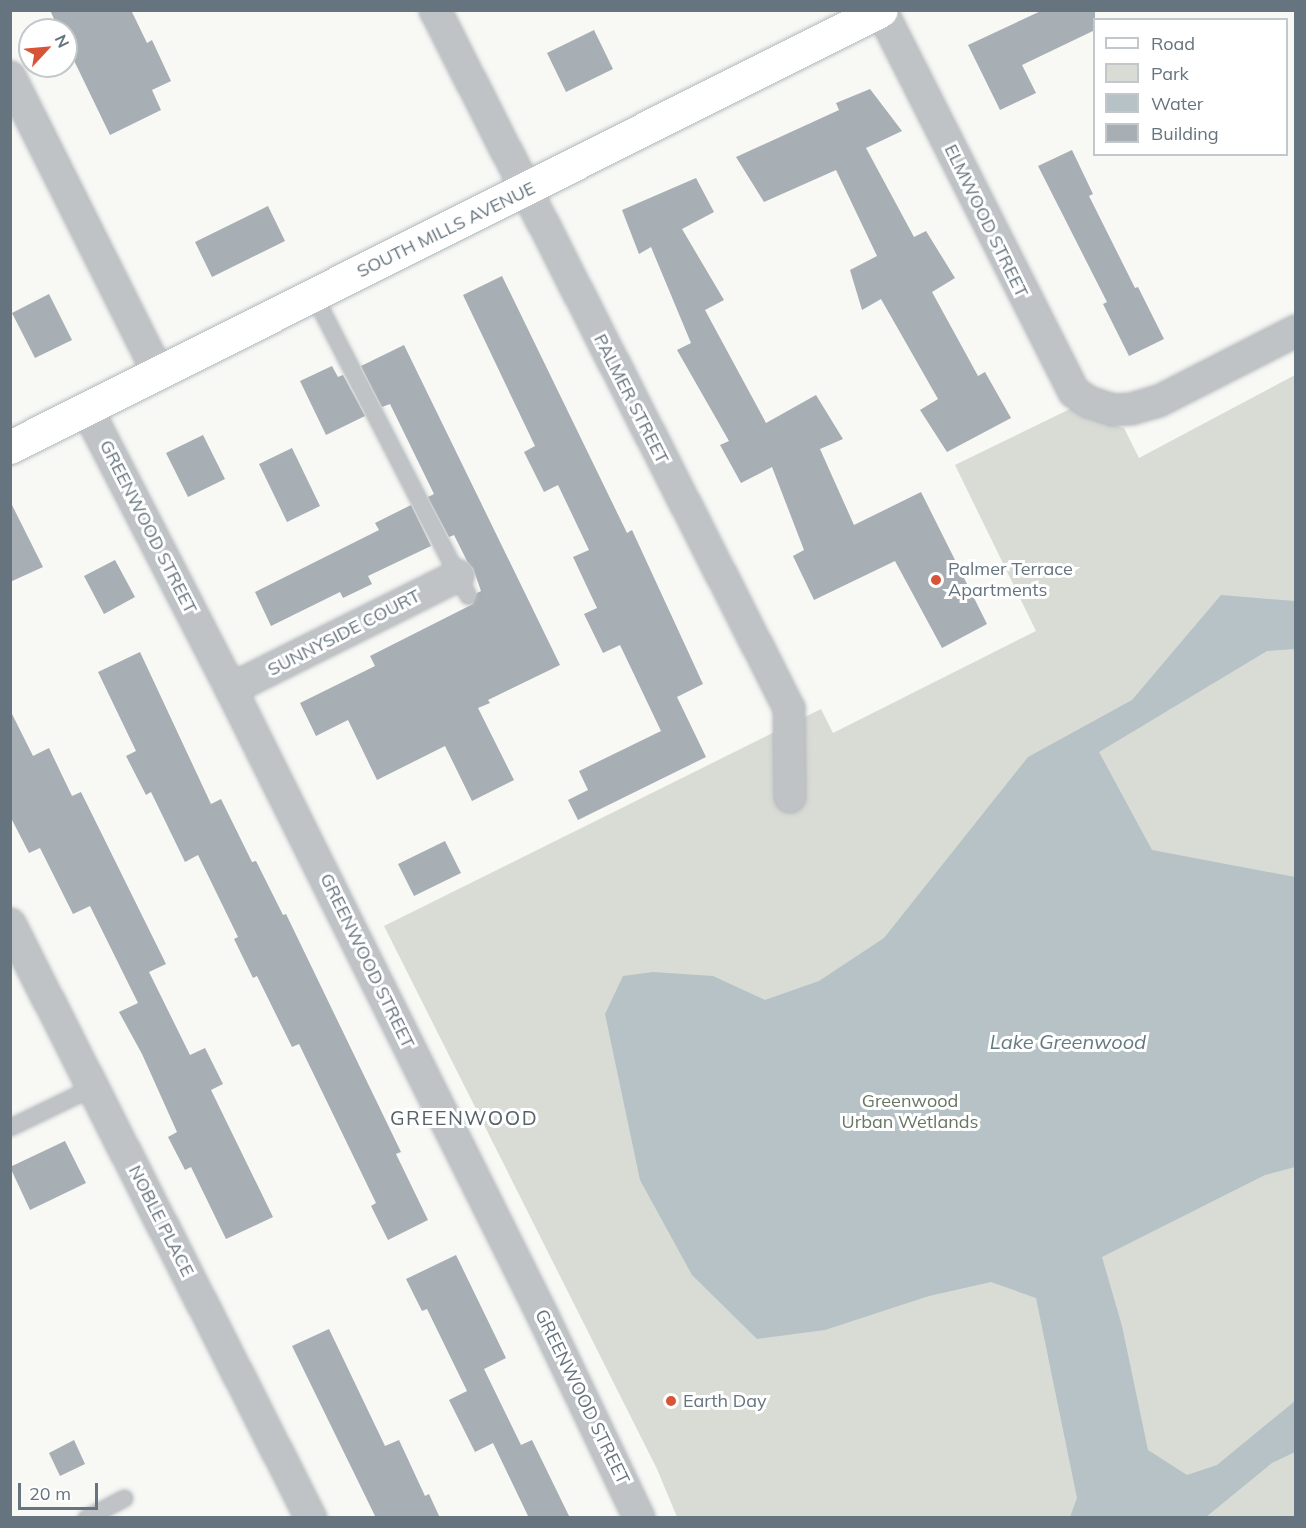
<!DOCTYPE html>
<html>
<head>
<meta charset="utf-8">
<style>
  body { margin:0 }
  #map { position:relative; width:1306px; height:1528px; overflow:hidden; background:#f8f8f5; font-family:Mulish,sans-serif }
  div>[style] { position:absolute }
  .green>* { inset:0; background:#d8dcd5 }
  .water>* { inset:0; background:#b6c2c6 }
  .building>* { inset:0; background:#a7aeb4 }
  .roads { filter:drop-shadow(0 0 2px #b1b7bb) drop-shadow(0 0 2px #b1b7bb) }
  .lane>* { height:15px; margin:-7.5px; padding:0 7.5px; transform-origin:7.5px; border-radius:7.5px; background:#bfc3c6 }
  .street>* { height:30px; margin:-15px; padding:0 15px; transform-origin:15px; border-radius:15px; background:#bfc3c6 }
  .secondary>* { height:33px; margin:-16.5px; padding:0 16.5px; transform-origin:16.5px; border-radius:16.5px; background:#fff }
  .dots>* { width:16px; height:16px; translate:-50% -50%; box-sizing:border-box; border:3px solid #fff; border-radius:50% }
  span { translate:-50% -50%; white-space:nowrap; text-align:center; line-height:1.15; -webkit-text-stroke:6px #fff; paint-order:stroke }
  .street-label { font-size:18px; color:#65747e }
  .poi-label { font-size:18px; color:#65747e }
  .left { translate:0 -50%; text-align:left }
  .park-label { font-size:18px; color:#677763 }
  .water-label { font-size:20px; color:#657a7f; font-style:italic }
  .neighbourhood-label { font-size:20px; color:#56626a; letter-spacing:1.5px }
  .frame { position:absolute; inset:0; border:12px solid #65747e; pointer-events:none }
  .legend { position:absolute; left:1093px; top:18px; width:195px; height:138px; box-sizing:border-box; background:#fff; border:2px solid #c1c7cb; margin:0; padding:8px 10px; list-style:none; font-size:18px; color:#65747e }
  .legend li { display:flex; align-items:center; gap:12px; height:30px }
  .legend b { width:30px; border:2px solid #c1c7cb }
  .north { position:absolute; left:18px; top:18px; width:60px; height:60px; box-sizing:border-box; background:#fff; border:2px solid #c1c7cb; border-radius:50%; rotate:64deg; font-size:16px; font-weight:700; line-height:24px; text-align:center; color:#65747e }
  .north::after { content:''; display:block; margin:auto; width:21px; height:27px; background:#d75536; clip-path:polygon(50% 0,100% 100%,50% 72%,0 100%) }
  .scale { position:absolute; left:18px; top:1483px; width:80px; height:27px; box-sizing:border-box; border:3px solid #65747e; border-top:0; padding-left:8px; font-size:18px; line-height:21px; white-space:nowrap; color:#65747e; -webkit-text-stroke:4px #fff; paint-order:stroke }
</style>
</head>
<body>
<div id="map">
  <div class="green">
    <i style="clip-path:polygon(1295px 375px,1295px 1517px,677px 1517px,657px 1469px,384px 926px,821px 709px,833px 733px,1036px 631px,955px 465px,1072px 408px,1092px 419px,1124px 428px,1139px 458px)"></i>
  </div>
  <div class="water">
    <i style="clip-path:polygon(1221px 595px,1295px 601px,1295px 649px,1267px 651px,1099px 752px,1152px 850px,1295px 877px,1295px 1167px,1265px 1175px,1102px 1257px,1122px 1326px,1148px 1450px,1187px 1475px,1217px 1465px,1295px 1401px,1295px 1452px,1272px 1463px,1206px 1517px,1070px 1517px,1077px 1498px,1036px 1298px,991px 1282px,929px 1296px,825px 1330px,757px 1339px,692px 1275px,640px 1180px,605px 1014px,623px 976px,653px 972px,713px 976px,765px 1000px,819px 981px,884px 938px,1028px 757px,1132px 700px)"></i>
  </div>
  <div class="building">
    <i style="clip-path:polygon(50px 10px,131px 10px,147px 43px,152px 40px,171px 81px,152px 90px,161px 110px,110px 135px,66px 44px,66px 30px,59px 30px)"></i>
    <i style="clip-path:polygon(1043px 10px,1095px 10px,1095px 30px,1022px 65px,1036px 93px,1000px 110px,968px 45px)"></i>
    <i style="clip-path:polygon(594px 30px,613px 69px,566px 92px,547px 53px)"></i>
    <i style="clip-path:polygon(870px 89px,902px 131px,866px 148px,914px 237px,926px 231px,955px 278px,932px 292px,978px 376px,985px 372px,1011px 418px,947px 452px,920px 410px,938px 399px,881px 299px,862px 310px,850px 270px,877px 256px,836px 170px,764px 202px,736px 157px,839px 110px,836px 103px)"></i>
    <i style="clip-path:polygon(1072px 150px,1093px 194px,1089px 196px,1135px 288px,1138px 287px,1164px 339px,1129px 356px,1103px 304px,1107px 302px,1038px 166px)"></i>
    <i style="clip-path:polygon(696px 178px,714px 212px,682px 229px,724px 300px,705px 310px,766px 423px,816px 395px,843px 439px,820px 449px,854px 525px,921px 492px,987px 624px,942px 648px,895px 561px,814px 600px,793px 556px,804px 550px,772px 467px,741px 483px,720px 445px,729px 441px,677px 350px,691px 343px,651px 247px,639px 254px,622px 210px)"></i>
    <i style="clip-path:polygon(268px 206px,285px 241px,212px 277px,195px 242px)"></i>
    <i style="clip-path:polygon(502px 276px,627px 533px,632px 530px,703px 684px,677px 697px,706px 757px,578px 820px,568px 800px,588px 790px,579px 771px,661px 731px,620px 645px,603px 653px,584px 614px,597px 608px,573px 557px,589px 550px,558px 485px,544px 492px,524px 452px,535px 446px,463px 295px)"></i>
    <i style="clip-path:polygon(49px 294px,72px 340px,35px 358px,12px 313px)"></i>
    <i style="clip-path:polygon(404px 345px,560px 665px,488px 700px,490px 703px,478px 708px,514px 780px,472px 801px,445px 746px,377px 780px,348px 720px,316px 736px,300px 703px,375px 666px,370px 656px,473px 604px,477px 593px,481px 591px,473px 568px,467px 561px,454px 535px,449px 537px,428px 497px,434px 494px,390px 404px,382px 407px,361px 366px)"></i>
    <i style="clip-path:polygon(332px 366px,338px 377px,343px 375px,365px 416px,326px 435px,300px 381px)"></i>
    <i style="clip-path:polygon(203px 435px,225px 479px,188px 497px,166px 453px)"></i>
    <i style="clip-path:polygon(292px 448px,320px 506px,287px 522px,259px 464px)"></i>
    <i style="clip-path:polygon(10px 501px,43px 567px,10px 582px)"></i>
    <i style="clip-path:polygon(411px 505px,431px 546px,368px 576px,372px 584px,343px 598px,340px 592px,271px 626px,255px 592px,379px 530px,375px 523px)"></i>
    <i style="clip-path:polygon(115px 560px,135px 597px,104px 614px,84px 576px)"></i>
    <i style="clip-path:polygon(140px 652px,211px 804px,221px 799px,252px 862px,256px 861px,283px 915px,286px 914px,401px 1152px,396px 1154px,428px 1220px,388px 1240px,371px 1206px,376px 1203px,299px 1044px,292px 1047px,257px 976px,253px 978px,234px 939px,238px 937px,198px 855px,185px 862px,151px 792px,146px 795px,126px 756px,136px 751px,98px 672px)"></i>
    <i style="clip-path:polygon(10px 710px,33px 756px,49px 748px,72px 796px,81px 792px,166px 964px,149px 972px,190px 1055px,205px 1048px,223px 1084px,211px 1090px,273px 1217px,226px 1239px,191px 1167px,185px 1170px,168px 1137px,177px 1132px,142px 1054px,119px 1012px,138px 1003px,90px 906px,73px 914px,40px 848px,29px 853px,10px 816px)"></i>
    <i style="clip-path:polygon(445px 841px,461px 873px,414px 896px,398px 864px)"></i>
    <i style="clip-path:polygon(65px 1141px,86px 1183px,30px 1210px,10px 1167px)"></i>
    <i style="clip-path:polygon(456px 1255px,506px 1358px,484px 1369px,521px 1445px,532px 1440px,570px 1518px,529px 1518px,493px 1443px,475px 1452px,449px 1400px,467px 1391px,427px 1309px,422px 1311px,406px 1279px)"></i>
    <i style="clip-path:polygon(329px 1329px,385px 1446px,399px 1440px,425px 1496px,429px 1494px,440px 1518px,376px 1518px,292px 1346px)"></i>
    <i style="clip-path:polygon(74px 1440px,85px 1464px,60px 1476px,49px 1453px)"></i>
  </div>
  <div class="roads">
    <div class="lane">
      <i style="left:314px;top:296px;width:337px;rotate:62.8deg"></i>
      <i style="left:10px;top:1127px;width:92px;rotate:-25.7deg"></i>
      <i style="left:86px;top:1518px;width:43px;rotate:-27.8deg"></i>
    </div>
    <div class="street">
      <i style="left:435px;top:10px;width:783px;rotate:63.11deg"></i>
      <i style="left:789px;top:708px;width:89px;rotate:89.4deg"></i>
      <i style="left:881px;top:10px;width:428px;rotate:63.2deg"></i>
      <i style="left:1074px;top:392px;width:18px;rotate:34deg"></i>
      <i style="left:1089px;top:402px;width:25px;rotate:18deg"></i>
      <i style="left:1113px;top:410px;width:18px;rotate:-3deg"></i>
      <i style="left:1131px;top:409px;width:29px;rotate:-16deg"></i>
      <i style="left:1159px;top:401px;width:154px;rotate:-27.1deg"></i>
      <i style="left:10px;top:77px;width:331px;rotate:63.4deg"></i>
      <i style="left:87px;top:409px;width:315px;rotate:62.8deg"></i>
      <i style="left:231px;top:689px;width:694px;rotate:63.55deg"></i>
      <i style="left:540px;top:1310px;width:230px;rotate:64.5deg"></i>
      <i style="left:231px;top:689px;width:254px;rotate:-26.5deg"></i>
      <i style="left:10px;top:924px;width:666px;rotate:63.13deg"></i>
    </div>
    <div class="secondary">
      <i style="left:10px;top:447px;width:974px;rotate:-26.64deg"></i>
    </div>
  </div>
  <div class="dots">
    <i style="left:936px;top:580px;background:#d75536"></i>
    <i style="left:671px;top:1401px;background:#d75536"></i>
  </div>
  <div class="street-label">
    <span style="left:986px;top:221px;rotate:64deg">ELMWOOD STREET</span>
    <span style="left:446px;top:230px;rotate:-26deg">SOUTH MILLS AVENUE</span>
    <span style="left:631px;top:399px;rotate:63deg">PALMER STREET</span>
    <span style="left:148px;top:527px;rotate:63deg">GREENWOOD STREET</span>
    <span style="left:344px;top:633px;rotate:-27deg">SUNNYSIDE COURT</span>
    <span style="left:367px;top:961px;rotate:64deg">GREENWOOD STREET</span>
    <span style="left:161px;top:1221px;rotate:63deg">NOBLE PLACE</span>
    <span style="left:582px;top:1397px;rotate:64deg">GREENWOOD STREET</span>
  </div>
  <div class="poi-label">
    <span class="left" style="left:948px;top:580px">Palmer Terrace<br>Apartments</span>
    <span class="left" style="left:683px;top:1401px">Earth Day</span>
  </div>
  <div class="park-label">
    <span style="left:910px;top:1112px">Greenwood<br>Urban Wetlands</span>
  </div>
  <div class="water-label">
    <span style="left:1068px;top:1041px">Lake Greenwood</span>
  </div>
  <div class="neighbourhood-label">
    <span style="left:464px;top:1117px">GREENWOOD</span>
  </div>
  <div class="frame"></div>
  <ul class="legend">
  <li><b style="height:8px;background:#fff"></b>Road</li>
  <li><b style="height:16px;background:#d8dcd5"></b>Park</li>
  <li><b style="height:16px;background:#b6c2c6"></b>Water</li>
  <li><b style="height:16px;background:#a7aeb4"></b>Building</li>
  </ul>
  <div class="north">N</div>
  <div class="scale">20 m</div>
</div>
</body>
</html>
